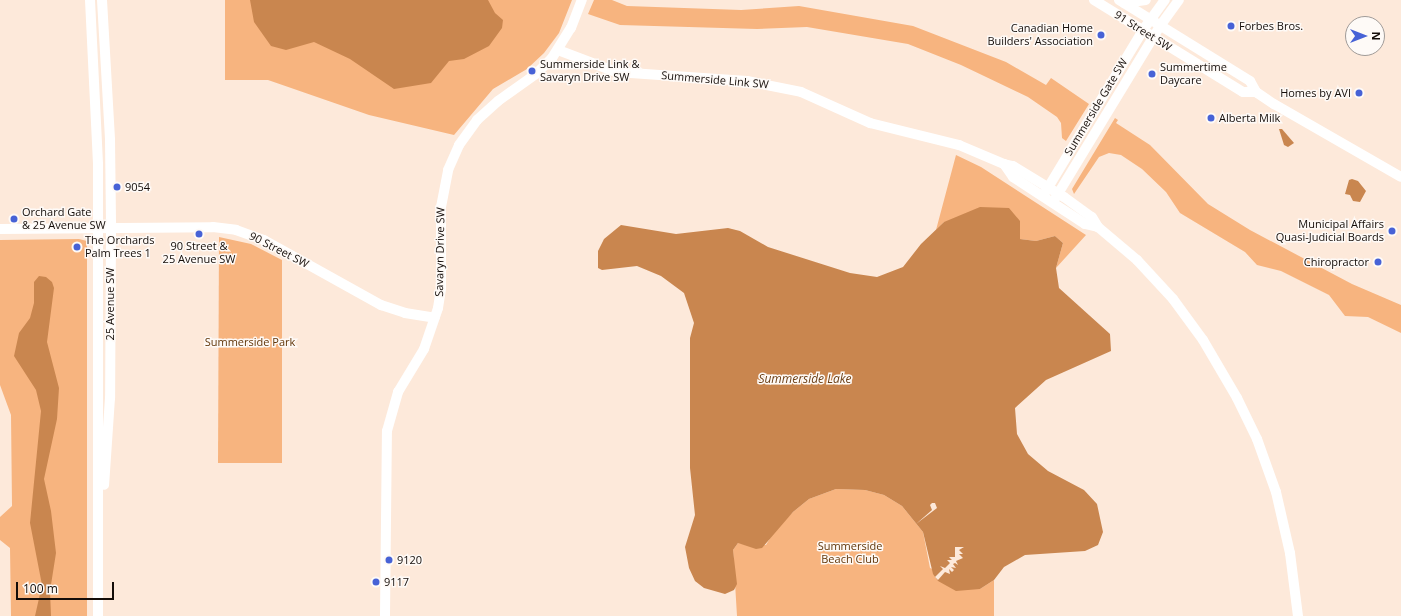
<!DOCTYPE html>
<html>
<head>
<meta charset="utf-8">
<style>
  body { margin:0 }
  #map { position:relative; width:1401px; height:616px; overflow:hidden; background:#fde9da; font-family:"Open Sans",sans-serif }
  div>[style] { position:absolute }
  .green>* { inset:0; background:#f7b47f }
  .water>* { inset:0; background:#c9864f }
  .pier>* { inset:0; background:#fde9da }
  .secondary>* { height:10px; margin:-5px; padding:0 5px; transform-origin:5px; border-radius:5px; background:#fff }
  .dots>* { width:11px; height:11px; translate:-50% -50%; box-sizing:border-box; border:2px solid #fefaf7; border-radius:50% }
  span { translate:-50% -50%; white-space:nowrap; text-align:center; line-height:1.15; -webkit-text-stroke:3px #fefaf7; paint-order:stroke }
  .poi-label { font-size:11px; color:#140d09 }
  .left { translate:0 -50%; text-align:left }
  .right { translate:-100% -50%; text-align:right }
  .street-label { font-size:11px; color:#140d09 }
  .park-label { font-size:11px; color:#613508 }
  .water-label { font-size:12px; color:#6c3f15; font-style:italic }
  .north { position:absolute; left:1345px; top:16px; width:40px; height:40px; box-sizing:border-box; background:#fefaf7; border:1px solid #a09b98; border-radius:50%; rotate:90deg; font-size:11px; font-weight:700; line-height:16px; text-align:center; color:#140d09 }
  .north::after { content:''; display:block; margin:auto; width:14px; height:18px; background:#4762d6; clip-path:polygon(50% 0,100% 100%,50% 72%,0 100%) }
  .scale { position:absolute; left:16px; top:582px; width:98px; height:18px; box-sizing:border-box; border:2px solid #140d09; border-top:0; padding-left:5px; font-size:12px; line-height:14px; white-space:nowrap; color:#140d09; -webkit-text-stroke:3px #fefaf7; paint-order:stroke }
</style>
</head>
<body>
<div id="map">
  <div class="green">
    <i style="clip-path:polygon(225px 0,572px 0,559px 33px,544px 53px,527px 69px,493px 89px,454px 135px,369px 115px,268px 80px,225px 80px)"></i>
    <i style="clip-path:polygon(594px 0,612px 0,627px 6px,741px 10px,799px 6px,913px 26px,1006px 62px,1046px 85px,1051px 78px,1089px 104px,1066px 141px,1062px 138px,1061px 123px,1057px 117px,1028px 97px,961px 65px,908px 44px,807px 27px,757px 29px,620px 25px,588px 14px)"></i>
    <i style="clip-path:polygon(1115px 118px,1118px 120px,1116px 123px,1150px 145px,1208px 204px,1250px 230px,1352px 284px,1401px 305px,1401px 333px,1368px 317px,1345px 316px,1329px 295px,1281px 271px,1257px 265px,1245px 252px,1180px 213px,1166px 192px,1142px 169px,1121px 155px,1109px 153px,1099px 157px,1074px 194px,1072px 189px)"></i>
    <i style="clip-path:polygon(956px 155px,981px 167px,1086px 235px,1056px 268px,1063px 243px,1055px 236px,1036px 241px,1020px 239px,1020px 221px,944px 222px,936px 230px)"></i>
    <i style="clip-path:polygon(219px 237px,251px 244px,282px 260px,282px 463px,218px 463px)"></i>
    <i style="clip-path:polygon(79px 239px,87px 241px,87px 616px,11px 616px,10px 548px,0 540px,0 517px,12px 506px,11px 415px,0 385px,0 240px)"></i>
    <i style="clip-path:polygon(836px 489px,865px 490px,884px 495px,902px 506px,923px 532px,930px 568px,980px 589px,994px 580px,994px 616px,737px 616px,733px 550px,738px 543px,766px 545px,776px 528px,793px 512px,809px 499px)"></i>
  </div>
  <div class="water">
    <i style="clip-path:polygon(250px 0,488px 0,495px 13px,503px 20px,502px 28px,489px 46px,464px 59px,449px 61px,431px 83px,394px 89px,350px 59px,314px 42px,286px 50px,271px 46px,254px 22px)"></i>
    <i style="clip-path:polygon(1279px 129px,1282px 129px,1294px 143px,1288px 147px,1284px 145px)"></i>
    <i style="clip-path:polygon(1352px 179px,1358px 181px,1366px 191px,1360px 202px,1353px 201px,1350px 195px,1345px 194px,1349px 180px)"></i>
    <i style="clip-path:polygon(980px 207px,1009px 208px,1020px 221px,1020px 239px,1036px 241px,1055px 236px,1063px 243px,1056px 268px,1059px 288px,1110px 334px,1111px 351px,1046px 380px,1015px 408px,1017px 434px,1028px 454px,1048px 471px,1084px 490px,1097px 504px,1103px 532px,1098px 545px,1085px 551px,1025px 555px,1004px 567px,994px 580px,980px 589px,956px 591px,938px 581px,933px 574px,923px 532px,902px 506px,884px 495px,865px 490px,836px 489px,809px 499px,793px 512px,762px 548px,756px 549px,738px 543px,733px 550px,737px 584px,734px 590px,725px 594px,704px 588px,695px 581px,689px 568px,685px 547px,695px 515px,690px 468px,690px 338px,694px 323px,684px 293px,661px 276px,637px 266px,602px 270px,598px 268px,598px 251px,604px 239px,621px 225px,676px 234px,728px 228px,740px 231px,768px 247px,850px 273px,877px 277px,903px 267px,921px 244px,944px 222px)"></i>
    <i style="clip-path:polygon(39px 276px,46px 277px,52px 282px,54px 288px,47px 342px,59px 388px,57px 419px,44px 479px,51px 511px,56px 553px,50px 591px,51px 616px,35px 616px,42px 585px,30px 523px,41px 411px,36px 390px,14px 356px,19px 333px,30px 318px,34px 303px,34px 282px)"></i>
  </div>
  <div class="pier">
    <i style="clip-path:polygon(932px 503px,935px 503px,937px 508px,916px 524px,932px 510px,930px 505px)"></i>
    <i style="clip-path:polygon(955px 547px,964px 547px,959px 550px,963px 554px,959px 554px,963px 558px,956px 561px,958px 565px,955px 563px,953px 564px,956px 568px,951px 567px,954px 570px,952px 572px,949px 569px,950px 574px,945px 572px,938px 580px,935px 577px,943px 569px,940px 566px,945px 568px,950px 563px,947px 560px,952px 560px,949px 557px,955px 557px)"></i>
  </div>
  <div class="secondary">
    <i style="left:90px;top:0;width:164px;rotate:87.2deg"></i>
    <i style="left:98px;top:164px;width:452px;rotate:90deg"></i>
    <i style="left:102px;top:0;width:140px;rotate:86.7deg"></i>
    <i style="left:110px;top:140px;width:88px;rotate:89.3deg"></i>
    <i style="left:111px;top:228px;width:170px;rotate:90.3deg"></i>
    <i style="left:110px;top:398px;width:87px;rotate:93.9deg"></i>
    <i style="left:1094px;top:0;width:175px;rotate:31.7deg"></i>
    <i style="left:1243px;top:92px;width:13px"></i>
    <i style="left:1119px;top:0;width:154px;rotate:31.7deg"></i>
    <i style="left:1250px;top:81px;width:13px;rotate:61deg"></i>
    <i style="left:1256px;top:92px;width:22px;rotate:34deg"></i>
    <i style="left:1274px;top:104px;width:146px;rotate:29.9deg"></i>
    <i style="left:1124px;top:3px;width:22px;rotate:-8deg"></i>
    <i style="left:558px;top:50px;width:62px;rotate:20.8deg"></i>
    <i style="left:616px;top:72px;width:131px;rotate:3.9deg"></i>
    <i style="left:747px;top:81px;width:55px;rotate:11.5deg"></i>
    <i style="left:801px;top:92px;width:76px;rotate:24.2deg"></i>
    <i style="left:870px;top:123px;width:92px;rotate:13.9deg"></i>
    <i style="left:959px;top:145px;width:49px;rotate:22.9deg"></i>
    <i style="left:1004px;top:164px;width:9px;rotate:13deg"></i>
    <i style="left:1013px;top:166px;width:60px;rotate:31.3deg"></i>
    <i style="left:1064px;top:197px;width:34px;rotate:36deg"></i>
    <i style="left:1092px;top:217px;width:12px;rotate:59deg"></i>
    <i style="left:1098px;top:227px;width:51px;rotate:40.2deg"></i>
    <i style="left:1137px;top:260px;width:53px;rotate:47.3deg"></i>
    <i style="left:1173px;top:299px;width:51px;rotate:53.8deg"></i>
    <i style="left:1203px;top:340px;width:67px;rotate:59.6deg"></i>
    <i style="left:1237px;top:398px;width:46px;rotate:64deg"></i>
    <i style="left:1257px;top:439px;width:56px;rotate:70.3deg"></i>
    <i style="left:1276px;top:492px;width:63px;rotate:77.1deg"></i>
    <i style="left:1290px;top:553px;width:64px;rotate:82.8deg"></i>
    <i style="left:1004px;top:164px;width:16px;rotate:55deg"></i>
    <i style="left:1013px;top:177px;width:86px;rotate:33.1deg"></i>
    <i style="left:1085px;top:224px;width:13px;rotate:13deg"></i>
    <i style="left:1043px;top:196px;width:194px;rotate:-58.9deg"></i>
    <i style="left:1143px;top:30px;width:37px;rotate:-54deg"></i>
    <i style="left:1053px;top:202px;width:206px;rotate:-58.7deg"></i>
    <i style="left:1160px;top:26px;width:32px;rotate:-54deg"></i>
    <i style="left:0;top:229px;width:213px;rotate:-0.5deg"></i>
    <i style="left:213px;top:227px;width:23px;rotate:7deg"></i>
    <i style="left:236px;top:230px;width:30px;rotate:20deg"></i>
    <i style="left:264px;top:240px;width:134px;rotate:29.1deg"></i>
    <i style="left:381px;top:305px;width:25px;rotate:18deg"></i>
    <i style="left:405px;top:313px;width:30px;rotate:9deg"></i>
    <i style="left:385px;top:616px;width:185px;rotate:-89.4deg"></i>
    <i style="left:387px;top:431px;width:41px;rotate:-74.2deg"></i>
    <i style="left:398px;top:392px;width:50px;rotate:-58.8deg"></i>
    <i style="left:424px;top:349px;width:43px;rotate:-71.1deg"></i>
    <i style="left:438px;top:308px;width:20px;rotate:-81deg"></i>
    <i style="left:441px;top:288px;width:81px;rotate:-90deg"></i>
    <i style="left:441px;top:207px;width:38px;rotate:-79deg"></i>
    <i style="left:448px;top:170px;width:27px;rotate:-66deg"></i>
    <i style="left:459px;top:145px;width:31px;rotate:-54deg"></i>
    <i style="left:477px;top:120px;width:28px;rotate:-42deg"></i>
    <i style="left:498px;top:101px;width:47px;rotate:-35.4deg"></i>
    <i style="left:536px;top:74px;width:23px;rotate:-45deg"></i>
    <i style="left:552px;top:58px;width:36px;rotate:-58deg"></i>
    <i style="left:571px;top:28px;width:30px;rotate:-69deg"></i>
  </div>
  <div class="dots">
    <i style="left:1231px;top:26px;background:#4762d6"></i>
    <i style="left:1101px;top:35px;background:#4762d6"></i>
    <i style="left:532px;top:71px;background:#4762d6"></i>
    <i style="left:1152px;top:74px;background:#4762d6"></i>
    <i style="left:1359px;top:93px;background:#4762d6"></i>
    <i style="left:1211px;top:118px;background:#4762d6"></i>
    <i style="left:117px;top:187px;background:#4762d6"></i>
    <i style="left:14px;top:219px;background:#4762d6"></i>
    <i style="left:1392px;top:231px;background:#4762d6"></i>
    <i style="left:199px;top:234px;background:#4762d6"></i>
    <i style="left:77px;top:247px;background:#4762d6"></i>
    <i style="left:1378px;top:262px;background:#4762d6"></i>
    <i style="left:389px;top:560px;background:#4762d6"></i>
    <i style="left:376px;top:582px;background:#4762d6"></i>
  </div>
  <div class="poi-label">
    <span class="left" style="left:1239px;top:26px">Forbes Bros.</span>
    <span class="right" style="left:1093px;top:35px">Canadian Home<br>Builders' Association</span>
    <span class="left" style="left:540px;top:71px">Summerside Link &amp;<br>Savaryn Drive SW</span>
    <span class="left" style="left:1160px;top:74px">Summertime<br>Daycare</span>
    <span class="right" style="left:1351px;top:93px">Homes by AVI</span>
    <span class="left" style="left:1219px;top:118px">Alberta Milk</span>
    <span class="left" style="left:125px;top:187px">9054</span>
    <span class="left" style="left:22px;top:219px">Orchard Gate<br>&amp; 25 Avenue SW</span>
    <span class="right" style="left:1384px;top:231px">Municipal Affairs<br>Quasi-Judicial Boards</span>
    <span class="left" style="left:85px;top:247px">The Orchards<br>Palm Trees 1</span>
    <span style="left:199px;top:253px">90 Street &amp;<br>25 Avenue SW</span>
    <span class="right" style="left:1369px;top:262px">Chiropractor</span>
    <span class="left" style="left:397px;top:560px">9120</span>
    <span class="left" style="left:384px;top:582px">9117</span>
  </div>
  <div class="street-label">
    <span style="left:1143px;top:31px;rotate:32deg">91 Street SW</span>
    <span style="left:715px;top:80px;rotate:5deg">Summerside Link SW</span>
    <span style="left:1096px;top:107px;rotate:-59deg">Summerside Gate SW</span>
    <span style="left:279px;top:250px;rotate:27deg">90 Street SW</span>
    <span style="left:440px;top:252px;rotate:-89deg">Savaryn Drive SW</span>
    <span style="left:110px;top:304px;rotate:-90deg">25 Avenue SW</span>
  </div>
  <div class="park-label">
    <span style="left:250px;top:342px">Summerside Park</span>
    <span style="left:850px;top:553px">Summerside<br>Beach Club</span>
  </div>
  <div class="water-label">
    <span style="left:805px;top:379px">Summerside Lake</span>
  </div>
  <div class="north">N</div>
  <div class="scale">100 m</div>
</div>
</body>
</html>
